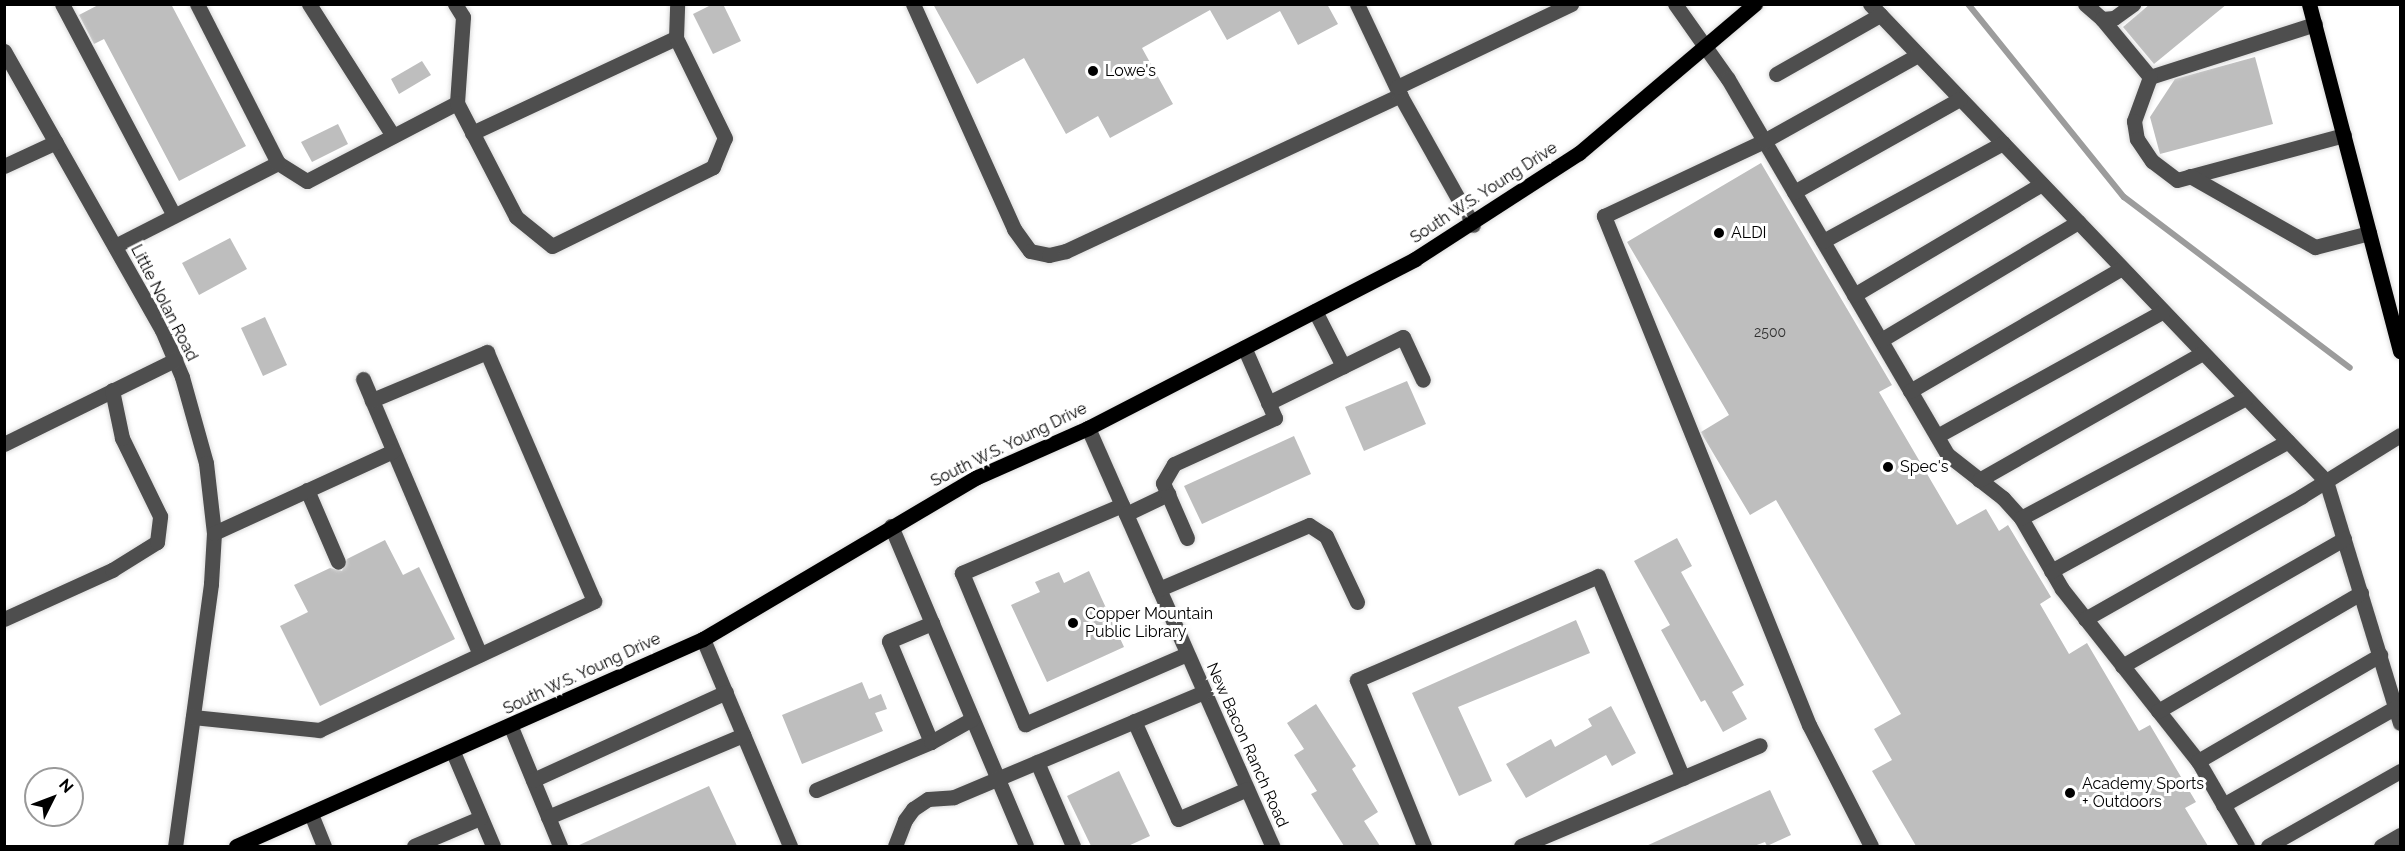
<!DOCTYPE html>
<html>
<head>
<meta charset="utf-8">
<style>
  body { margin:0 }
  #map { position:relative; width:2405px; height:851px; overflow:hidden; background:#fff; font-family:Raleway,sans-serif }
  div>[style] { position:absolute }
  .stream>* { height:6px; margin:-3px; padding:0 3px; transform-origin:3px; border-radius:3px; background:#9c9c9c }
  .building>* { inset:0; background:#bebebe }
  .roads { filter:drop-shadow(0 0 2px #dbdbdb) drop-shadow(0 0 2px #dbdbdb) }
  .minor>* { height:15px; margin:-7.5px; padding:0 7.5px; transform-origin:7.5px; border-radius:7.5px; background:#4e4e4e }
  .major>* { height:15px; margin:-7.5px; padding:0 7.5px; transform-origin:7.5px; border-radius:7.5px; background:#000 }
  .dots>* { width:16px; height:16px; translate:-50% -50%; box-sizing:border-box; border:3px solid #fff; border-radius:50% }
  span { translate:-50% -50%; white-space:nowrap; text-align:center; line-height:1.15; -webkit-text-stroke:6px #fff; paint-order:stroke }
  .number-label { font-size:14px; color:#303030 }
  .number-label span { -webkit-text-stroke-width:0 }
  .poi-label { font-size:16px; color:#000 }
  .left { translate:0 -50%; text-align:left }
  .street-label { font-size:16px; color:#000 }
  .frame { position:absolute; inset:0; border:6px solid #000; pointer-events:none }
  .north { position:absolute; left:24px; top:767px; width:60px; height:60px; box-sizing:border-box; background:#fff; border:2px solid #999; border-radius:50%; rotate:48deg; font-size:16px; font-weight:700; line-height:24px; text-align:center; color:#000 }
  .north::after { content:''; display:block; margin:auto; width:21px; height:27px; background:#000; clip-path:polygon(50% 0,100% 100%,50% 72%,0 100%) }
</style>
</head>
<body>
<div id="map">
  <div class="stream">
    <i style="left:1968px;top:4px;width:248px;rotate:51.1deg"></i>
    <i style="left:2124px;top:197px;width:283px;rotate:37.1deg"></i>
  </div>
  <div class="building">
    <i style="clip-path:polygon(100px 4px,171px 4px,246px 146px,179px 181px,104px 39px,94px 44px,79px 15px)"></i>
    <i style="clip-path:polygon(713px 4px,723px 4px,741px 41px,713px 54px,693px 14px)"></i>
    <i style="clip-path:polygon(933px 4px,1327px 4px,1338px 24px,1298px 45px,1280px 11px,1227px 40px,1210px 10px,1142px 48px,1173px 104px,1110px 138px,1098px 116px,1066px 134px,1024px 58px,977px 84px)"></i>
    <i style="clip-path:polygon(2150px 4px,2227px 4px,2154px 64px,2123px 27px)"></i>
    <i style="clip-path:polygon(2255px 57px,2273px 124px,2160px 154px,2150px 117px,2175px 79px)"></i>
    <i style="clip-path:polygon(422px 61px,431px 75px,399px 94px,391px 79px)"></i>
    <i style="clip-path:polygon(338px 124px,348px 144px,312px 162px,301px 142px)"></i>
    <i style="clip-path:polygon(1761px 163px,1892px 385px,1879px 392px,1957px 525px,1986px 509px,1999px 531px,2008px 525px,2051px 597px,2040px 604px,2069px 654px,2087px 643px,2139px 731px,2150px 725px,2196px 802px,2185px 808px,2208px 846px,1916px 846px,1872px 771px,1892px 760px,1874px 729px,1901px 714px,1776px 500px,1750px 515px,1703px 436px,1701px 432px,1729px 415px,1627px 242px)"></i>
    <i style="clip-path:polygon(230px 238px,247px 269px,199px 295px,182px 263px)"></i>
    <i style="clip-path:polygon(265px 317px,287px 365px,263px 376px,241px 328px)"></i>
    <i style="clip-path:polygon(1407px 381px,1426px 424px,1364px 451px,1345px 407px)"></i>
    <i style="clip-path:polygon(1294px 436px,1311px 474px,1202px 524px,1184px 486px)"></i>
    <i style="clip-path:polygon(1677px 538px,1692px 566px,1681px 572px,1744px 685px,1732px 692px,1747px 719px,1723px 732px,1705px 700px,1701px 702px,1661px 630px,1670px 625px,1634px 561px)"></i>
    <i style="clip-path:polygon(385px 540px,403px 575px,419px 567px,455px 639px,320px 706px,280px 626px,308px 612px,294px 585px,330px 568px,342px 571px,347px 559px)"></i>
    <i style="clip-path:polygon(1089px 571px,1124px 647px,1047px 682px,1011px 605px,1040px 592px,1035px 582px,1059px 572px,1064px 583px)"></i>
    <i style="clip-path:polygon(1576px 620px,1590px 653px,1458px 707px,1492px 781px,1459px 796px,1412px 693px)"></i>
    <i style="clip-path:polygon(862px 682px,869px 699px,881px 694px,887px 709px,875px 713px,883px 731px,802px 764px,782px 715px)"></i>
    <i style="clip-path:polygon(1316px 704px,1356px 766px,1352px 769px,1378px 812px,1364px 821px,1380px 846px,1344px 846px,1311px 794px,1317px 791px,1294px 755px,1304px 749px,1287px 723px)"></i>
    <i style="clip-path:polygon(1611px 706px,1636px 753px,1612px 766px,1606px 755px,1526px 798px,1506px 764px,1551px 739px,1555px 747px,1592px 726px,1588px 719px)"></i>
    <i style="clip-path:polygon(1119px 771px,1150px 836px,1128px 846px,1091px 846px,1067px 796px)"></i>
    <i style="clip-path:polygon(709px 786px,737px 846px,577px 846px)"></i>
    <i style="clip-path:polygon(1770px 790px,1791px 835px,1767px 846px,1765px 842px,1754px 846px,1646px 846px)"></i>
  </div>
  <div class="roads">
    <div class="minor">
      <i style="left:62px;top:4px;width:238px;rotate:62.1deg"></i>
      <i style="left:309px;top:4px;width:156px;rotate:57.5deg"></i>
      <i style="left:455px;top:4px;width:15px;rotate:58deg"></i>
      <i style="left:463px;top:17px;width:86px;rotate:94deg"></i>
      <i style="left:913px;top:4px;width:247px;rotate:65.8deg"></i>
      <i style="left:1014px;top:229px;width:27px;rotate:54deg"></i>
      <i style="left:1030px;top:251px;width:19px;rotate:12deg"></i>
      <i style="left:1049px;top:255px;width:17px;rotate:-13deg"></i>
      <i style="left:1066px;top:251px;width:369px;rotate:-25deg"></i>
      <i style="left:1357px;top:4px;width:101px;rotate:64.7deg"></i>
      <i style="left:1400px;top:95px;width:149px;rotate:60.7deg"></i>
      <i style="left:1675px;top:4px;width:92px;rotate:54.8deg"></i>
      <i style="left:1728px;top:79px;width:436px;rotate:59.7deg"></i>
      <i style="left:1948px;top:455px;width:70px;rotate:38deg"></i>
      <i style="left:2003px;top:498px;width:27px;rotate:48deg"></i>
      <i style="left:2021px;top:518px;width:82px;rotate:60deg"></i>
      <i style="left:2062px;top:589px;width:219px;rotate:51.7deg"></i>
      <i style="left:2198px;top:761px;width:98px;rotate:60deg"></i>
      <i style="left:1870px;top:4px;width:660px;rotate:46.29deg"></i>
      <i style="left:2326px;top:481px;width:253px;rotate:73deg"></i>
      <i style="left:2085px;top:4px;width:23px;rotate:41deg"></i>
      <i style="left:2102px;top:19px;width:12px;rotate:-5deg"></i>
      <i style="left:2114px;top:18px;width:24px;rotate:-36deg"></i>
      <i style="left:2102px;top:19px;width:75px;rotate:50.4deg"></i>
      <i style="left:2315px;top:24px;width:173px;rotate:162.2deg"></i>
      <i style="left:2150px;top:77px;width:47px;rotate:110deg"></i>
      <i style="left:2134px;top:121px;width:18px;rotate:81deg"></i>
      <i style="left:2137px;top:139px;width:27px;rotate:56deg"></i>
      <i style="left:2152px;top:161px;width:31px;rotate:37deg"></i>
      <i style="left:2177px;top:180px;width:173px;rotate:-15.1deg"></i>
      <i style="left:4px;top:51px;width:321px;rotate:60.5deg"></i>
      <i style="left:162px;top:330px;width:51px;rotate:66.9deg"></i>
      <i style="left:182px;top:377px;width:89px;rotate:74.4deg"></i>
      <i style="left:206px;top:463px;width:70px;rotate:83.5deg"></i>
      <i style="left:214px;top:533px;width:51px;rotate:93.4deg"></i>
      <i style="left:211px;top:584px;width:264px;rotate:97.8deg"></i>
      <i style="left:1776px;top:74px;width:120px;rotate:-29.6deg"></i>
      <i style="left:1397px;top:87px;width:193px;rotate:-25.5deg"></i>
      <i style="left:472px;top:133px;width:225px;rotate:-25deg"></i>
      <i style="left:278px;top:163px;width:34px;rotate:32deg"></i>
      <i style="left:307px;top:181px;width:169px;rotate:-27.5deg"></i>
      <i style="left:457px;top:103px;width:128px;rotate:62.6deg"></i>
      <i style="left:516px;top:217px;width:46px;rotate:38.9deg"></i>
      <i style="left:552px;top:246px;width:179px;rotate:-26.1deg"></i>
      <i style="left:713px;top:167px;width:31px;rotate:-68deg"></i>
      <i style="left:725px;top:138px;width:111px;rotate:-116.1deg"></i>
      <i style="left:676px;top:38px;width:34px;rotate:-88deg"></i>
      <i style="left:4px;top:166px;width:57px;rotate:-24.8deg"></i>
      <i style="left:2190px;top:176px;width:144px;rotate:29.6deg"></i>
      <i style="left:2315px;top:247px;width:56px;rotate:-14.5deg"></i>
      <i style="left:1794px;top:192px;width:190px;rotate:-29.3deg"></i>
      <i style="left:1823px;top:241px;width:205px;rotate:-28.6deg"></i>
      <i style="left:115px;top:246px;width:183px;rotate:-27deg"></i>
      <i style="left:278px;top:163px;width:178px;rotate:-117deg"></i>
      <i style="left:1854px;top:295px;width:218px;rotate:-30.6deg"></i>
      <i style="left:1315px;top:311px;width:62px;rotate:63deg"></i>
      <i style="left:1881px;top:340px;width:230px;rotate:-30.9deg"></i>
      <i style="left:363px;top:379px;width:299px;rotate:67deg"></i>
      <i style="left:1910px;top:391px;width:245px;rotate:-30.1deg"></i>
      <i style="left:1268px;top:403px;width:150px;rotate:-26.1deg"></i>
      <i style="left:1403px;top:337px;width:47px;rotate:65.1deg"></i>
      <i style="left:1088px;top:428px;width:457px;rotate:66.2deg"></i>
      <i style="left:1937px;top:436px;width:258px;rotate:-28.9deg"></i>
      <i style="left:4px;top:444px;width:191px;rotate:-26.2deg"></i>
      <i style="left:1979px;top:480px;width:257px;rotate:-29.6deg"></i>
      <i style="left:307px;top:490px;width:78px;rotate:66.7deg"></i>
      <i style="left:1122px;top:505px;width:174px;rotate:157deg"></i>
      <i style="left:962px;top:573px;width:164px;rotate:67.4deg"></i>
      <i style="left:1025px;top:724px;width:176px;rotate:-23.4deg"></i>
      <i style="left:1126px;top:514px;width:47px;rotate:-25.5deg"></i>
      <i style="left:2021px;top:518px;width:255px;rotate:-28.1deg"></i>
      <i style="left:891px;top:526px;width:347px;rotate:67.1deg"></i>
      <i style="left:214px;top:533px;width:197px;rotate:-24.6deg"></i>
      <i style="left:1187px;top:538px;width:60px;rotate:-113.6deg"></i>
      <i style="left:1163px;top:483px;width:22px;rotate:-60deg"></i>
      <i style="left:1174px;top:464px;width:111px;rotate:-24.5deg"></i>
      <i style="left:1275px;top:418px;width:77px;rotate:-113.6deg"></i>
      <i style="left:2051px;top:571px;width:270px;rotate:-28.7deg"></i>
      <i style="left:1159px;top:589px;width:163px;rotate:-23.1deg"></i>
      <i style="left:1309px;top:525px;width:20px;rotate:33deg"></i>
      <i style="left:1326px;top:536px;width:73px;rotate:64.8deg"></i>
      <i style="left:4px;top:619px;width:119px;rotate:-24.4deg"></i>
      <i style="left:112px;top:570px;width:53px;rotate:-31.9deg"></i>
      <i style="left:157px;top:542px;width:26px;rotate:-83deg"></i>
      <i style="left:160px;top:516px;width:87px;rotate:-116deg"></i>
      <i style="left:122px;top:438px;width:49px;rotate:-101.8deg"></i>
      <i style="left:2085px;top:619px;width:249px;rotate:-29.5deg"></i>
      <i style="left:2302px;top:496px;width:115px;rotate:-31.9deg"></i>
      <i style="left:703px;top:639px;width:225px;rotate:67.2deg"></i>
      <i style="left:2122px;top:666px;width:256px;rotate:-29.8deg"></i>
      <i style="left:2158px;top:711px;width:235px;rotate:-30.2deg"></i>
      <i style="left:193px;top:717px;width:127px;rotate:5.9deg"></i>
      <i style="left:319px;top:730px;width:304px;rotate:-25.1deg"></i>
      <i style="left:594px;top:601px;width:271px;rotate:-113.3deg"></i>
      <i style="left:487px;top:352px;width:125px;rotate:157.3deg"></i>
      <i style="left:1134px;top:721px;width:107px;rotate:65.8deg"></i>
      <i style="left:1178px;top:819px;width:75px;rotate:-23.5deg"></i>
      <i style="left:511px;top:727px;width:129px;rotate:67.6deg"></i>
      <i style="left:931px;top:742px;width:109px;rotate:-112.6deg"></i>
      <i style="left:889px;top:641px;width:47px;rotate:-22.7deg"></i>
      <i style="left:453px;top:752px;width:102px;rotate:66.9deg"></i>
      <i style="left:2198px;top:761px;width:211px;rotate:-30.2deg"></i>
      <i style="left:1037px;top:762px;width:91px;rotate:66.8deg"></i>
      <i style="left:533px;top:780px;width:212px;rotate:-24.5deg"></i>
      <i style="left:816px;top:790px;width:125px;rotate:-22.7deg"></i>
      <i style="left:931px;top:742px;width:47px;rotate:-29.3deg"></i>
      <i style="left:2223px;top:805px;width:199px;rotate:-29.5deg"></i>
      <i style="left:311px;top:814px;width:35px;rotate:68deg"></i>
      <i style="left:548px;top:817px;width:212px;rotate:-22.8deg"></i>
      <i style="left:414px;top:846px;width:72px;rotate:-23deg"></i>
      <i style="left:895px;top:846px;width:28px;rotate:-69deg"></i>
      <i style="left:905px;top:820px;width:14px;rotate:-54deg"></i>
      <i style="left:913px;top:809px;width:18px;rotate:-34deg"></i>
      <i style="left:928px;top:799px;width:26px;rotate:-4deg"></i>
      <i style="left:954px;top:797px;width:271px;rotate:-22.8deg"></i>
      <i style="left:1424px;top:846px;width:179px;rotate:-112deg"></i>
      <i style="left:1357px;top:680px;width:262px;rotate:-23.3deg"></i>
      <i style="left:1598px;top:576px;width:219px;rotate:67.2deg"></i>
      <i style="left:1521px;top:846px;width:259px;rotate:-22.9deg"></i>
      <i style="left:1871px;top:846px;width:136px;rotate:-117.1deg"></i>
      <i style="left:1809px;top:725px;width:549px;rotate:-111.94deg"></i>
      <i style="left:1604px;top:216px;width:177px;rotate:-25.1deg"></i>
      <i style="left:1764px;top:141px;width:176px;rotate:-29.2deg"></i>
      <i style="left:2268px;top:846px;width:152px;rotate:-29.6deg"></i>
      <i style="left:2381px;top:846px;width:22px;rotate:-30deg"></i>
    </div>
    <div class="major">
      <i style="left:2309px;top:4px;width:359px;rotate:75.3deg"></i>
      <i style="left:236px;top:846px;width:511px;rotate:-23.91deg"></i>
      <i style="left:703px;top:639px;width:318px;rotate:-30.6deg"></i>
      <i style="left:977px;top:477px;width:121px;rotate:-23.8deg"></i>
      <i style="left:1088px;top:428px;width:368px;rotate:-27.3deg"></i>
      <i style="left:1415px;top:259px;width:195px;rotate:-32.9deg"></i>
      <i style="left:1579px;top:153px;width:231px;rotate:-40.3deg"></i>
    </div>
  </div>
  <div class="dots">
    <i style="left:1093px;top:71px;background:#000"></i>
    <i style="left:1719px;top:233px;background:#000"></i>
    <i style="left:1888px;top:467px;background:#000"></i>
    <i style="left:1073px;top:623px;background:#000"></i>
    <i style="left:2070px;top:793px;background:#000"></i>
  </div>
  <div class="number-label">
    <span style="left:1770px;top:332px">2500</span>
  </div>
  <div class="poi-label">
    <span class="left" style="left:1105px;top:71px">Lowe's</span>
    <span class="left" style="left:1731px;top:233px">ALDI</span>
    <span class="left" style="left:1900px;top:467px">Spec's</span>
    <span class="left" style="left:1085px;top:623px">Copper Mountain<br>Public Library</span>
    <span class="left" style="left:2082px;top:793px">Academy Sports<br>+ Outdoors</span>
  </div>
  <div class="street-label">
    <span style="left:1484px;top:193px;rotate:-33deg">South W.S. Young Drive</span>
    <span style="left:164px;top:303px;rotate:63deg">Little Nolan Road</span>
    <span style="left:1009px;top:445px;rotate:-26deg">South W.S. Young Drive</span>
    <span style="left:582px;top:674px;rotate:-25deg">South W.S. Young Drive</span>
    <span style="left:1247px;top:745px;rotate:66deg">New Bacon Ranch Road</span>
  </div>
  <div class="frame"></div>
  <div class="north">N</div>
</div>
</body>
</html>
